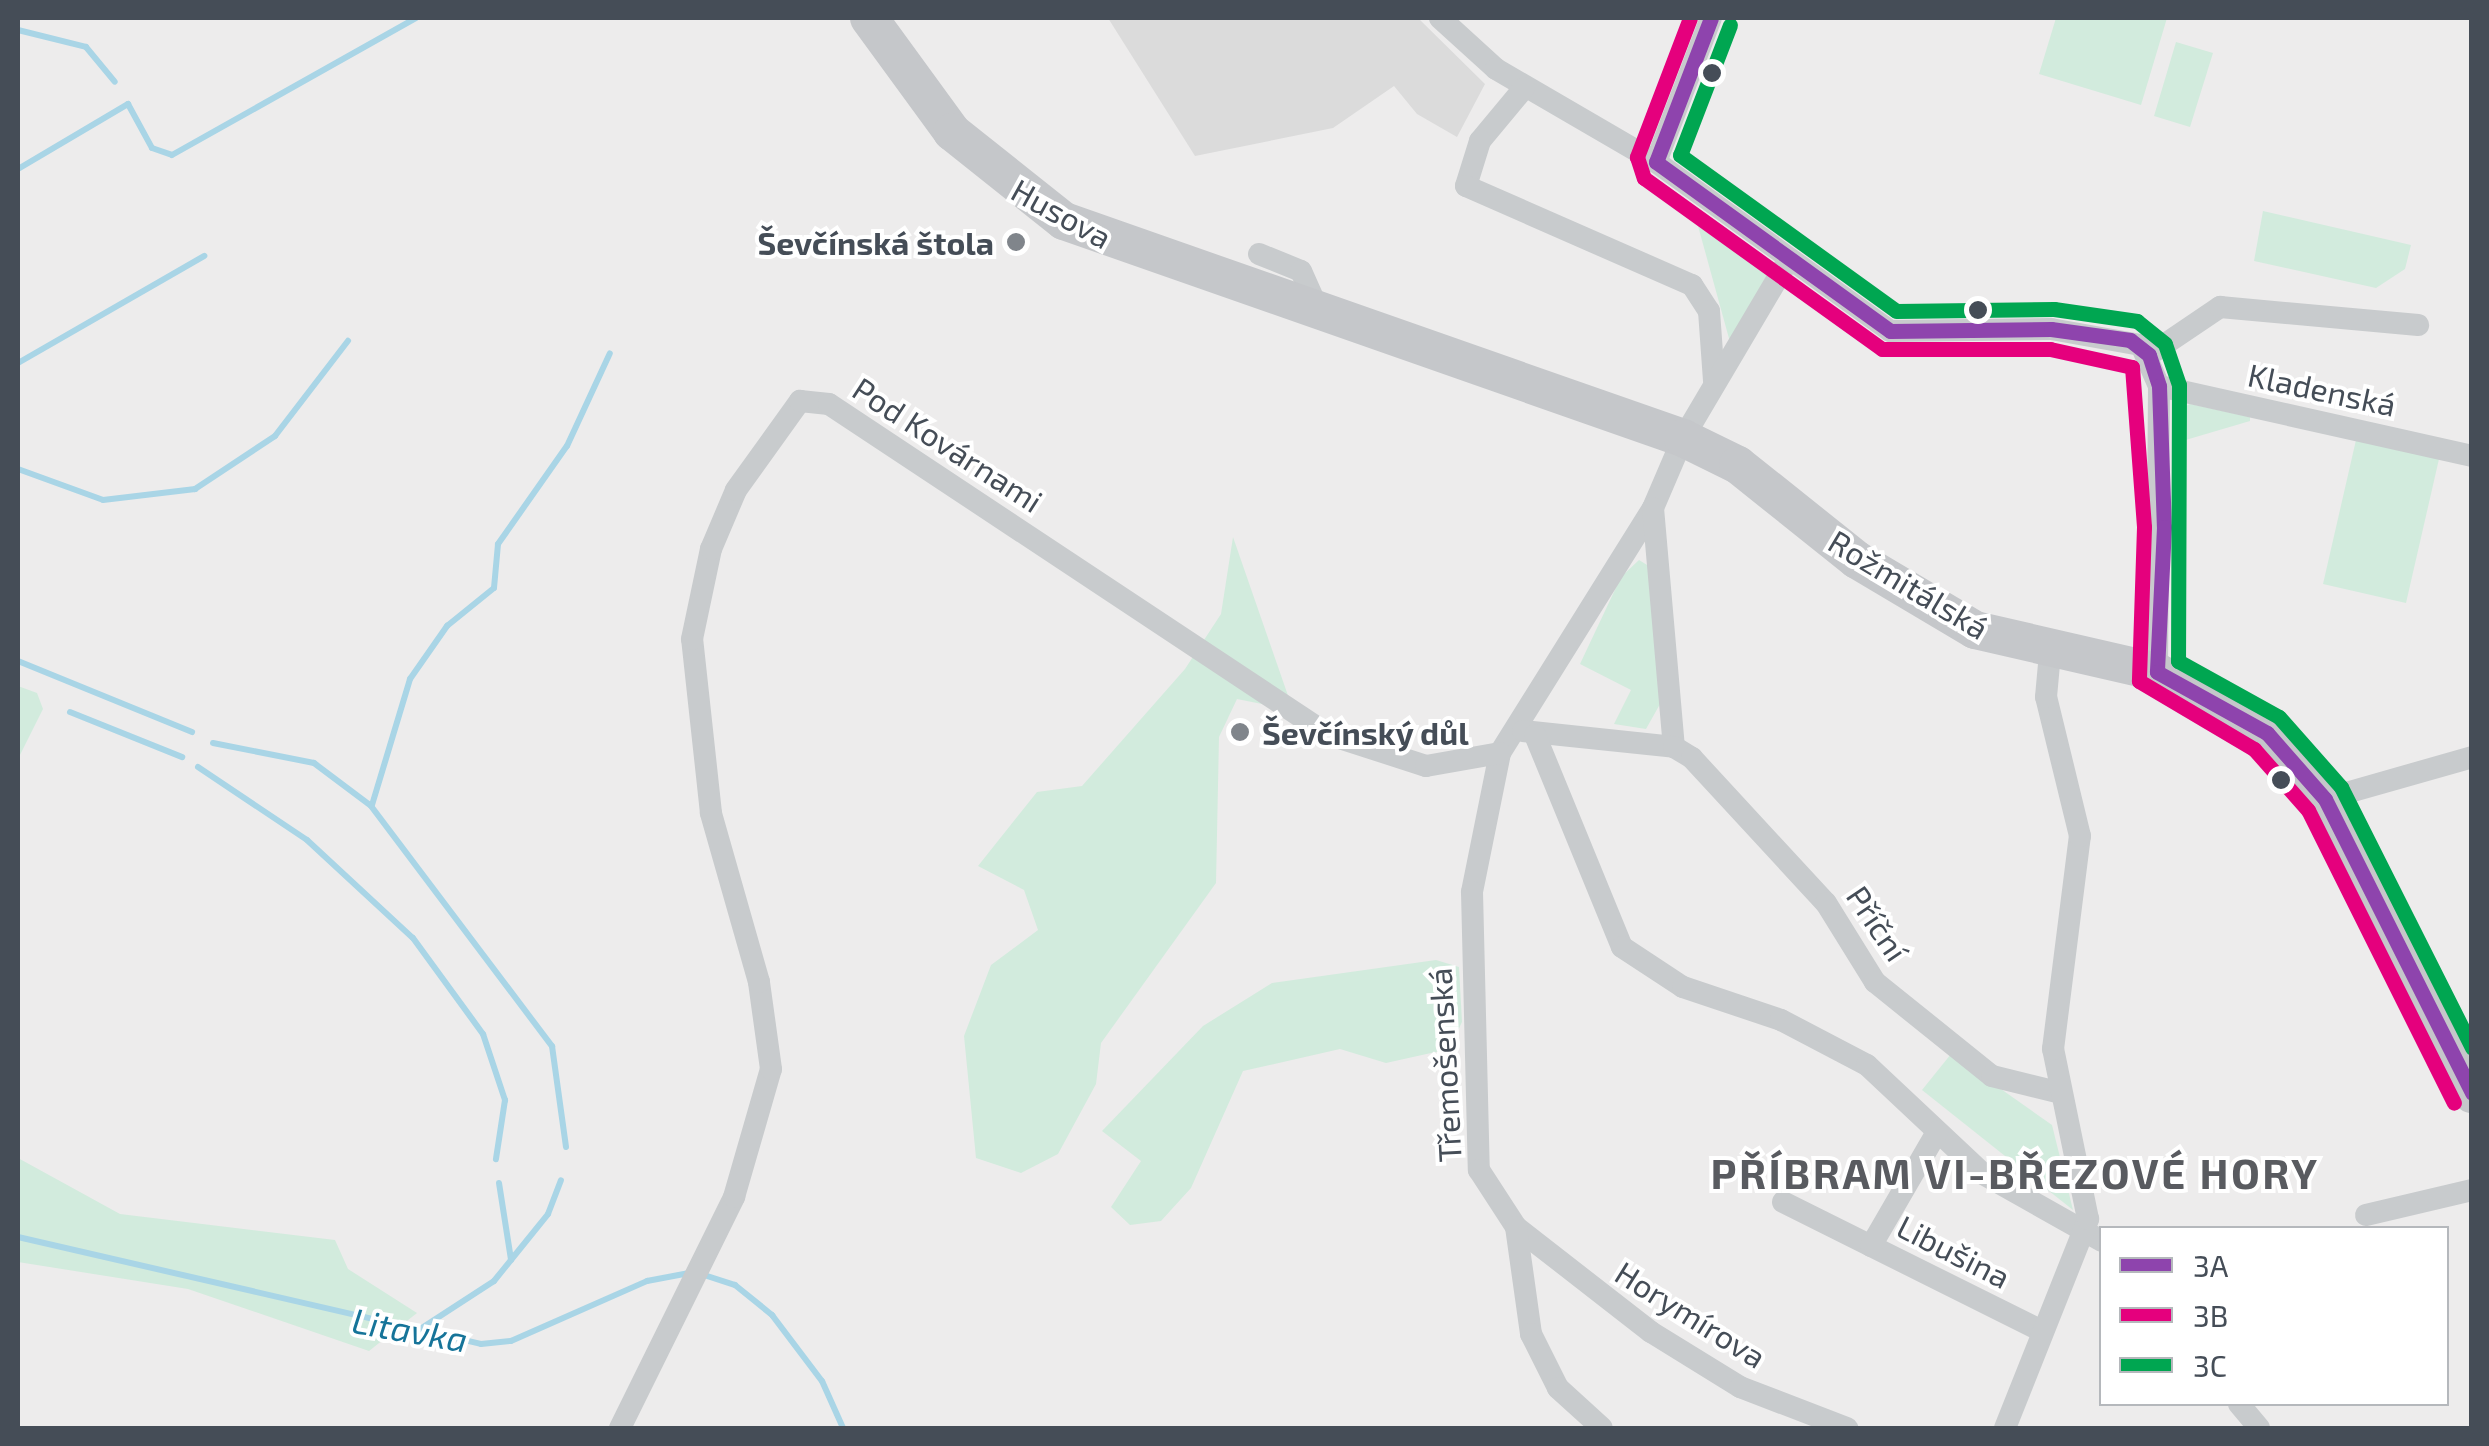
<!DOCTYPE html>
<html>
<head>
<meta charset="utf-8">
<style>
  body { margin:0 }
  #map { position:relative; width:2489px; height:1446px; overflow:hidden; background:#edecec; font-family:"Exo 2",sans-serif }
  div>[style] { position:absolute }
  .education>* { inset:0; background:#dbdbdb }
  .green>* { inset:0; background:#d2ebdd }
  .stream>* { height:6px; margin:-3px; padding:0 3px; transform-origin:3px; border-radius:3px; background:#a9d5e6 }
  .street>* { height:22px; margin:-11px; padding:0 11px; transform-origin:11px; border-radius:11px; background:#c8cbcd }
  .primary>* { height:38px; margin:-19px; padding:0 19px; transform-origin:19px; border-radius:19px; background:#c5c7ca }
  .bus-1>* { height:15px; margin:-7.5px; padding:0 7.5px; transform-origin:7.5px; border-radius:7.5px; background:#8e44ad }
  .bus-2>* { height:15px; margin:-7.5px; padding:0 7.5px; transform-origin:7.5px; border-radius:7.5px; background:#e5007d }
  .bus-3>* { height:15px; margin:-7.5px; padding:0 7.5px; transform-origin:7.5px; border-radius:7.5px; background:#00a651 }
  .dots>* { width:28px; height:28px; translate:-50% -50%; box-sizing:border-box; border:5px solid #fff; border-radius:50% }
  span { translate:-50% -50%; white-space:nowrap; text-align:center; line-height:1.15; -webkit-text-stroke:8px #fff; paint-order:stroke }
  .street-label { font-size:32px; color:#454d57 }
  .poi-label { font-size:32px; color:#454d57; font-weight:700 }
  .right { translate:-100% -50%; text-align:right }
  .left { translate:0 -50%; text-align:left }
  .water-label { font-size:35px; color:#167499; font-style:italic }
  .district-label { font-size:42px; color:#595b60; font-weight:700; letter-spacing:2.5px }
  .frame { position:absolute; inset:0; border:20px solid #454d57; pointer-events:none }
  .legend { position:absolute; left:2099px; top:1226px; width:350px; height:180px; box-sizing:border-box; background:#fff; border:2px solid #b5b8bc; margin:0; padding:12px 18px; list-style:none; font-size:30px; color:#454d57 }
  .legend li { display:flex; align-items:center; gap:20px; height:50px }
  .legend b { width:50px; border:2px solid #b5b8bc }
</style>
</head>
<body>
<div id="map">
  <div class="education">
    <i style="clip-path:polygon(1108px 18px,1418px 18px,1485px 84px,1457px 137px,1417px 114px,1394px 86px,1333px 128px,1195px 156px)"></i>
  </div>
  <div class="green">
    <i style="clip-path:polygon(2056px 18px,2167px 18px,2141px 105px,2039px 74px)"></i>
    <i style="clip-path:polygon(2176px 42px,2213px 53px,2190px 127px,2154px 116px)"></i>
    <i style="clip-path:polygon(2263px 211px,2411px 245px,2405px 269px,2376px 288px,2254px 261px)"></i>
    <i style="clip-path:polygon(1695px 215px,1772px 268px,1730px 342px)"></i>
    <i style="clip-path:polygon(2190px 404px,2250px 417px,2250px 421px,2172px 444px,2172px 413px)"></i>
    <i style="clip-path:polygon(2356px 440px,2439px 459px,2406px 603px,2323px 584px)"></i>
    <i style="clip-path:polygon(1233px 537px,1293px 710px,1237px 699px,1219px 737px,1216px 883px,1101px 1043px,1096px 1084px,1058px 1154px,1021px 1173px,976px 1158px,964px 1036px,991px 965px,1038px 930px,1024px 890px,978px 866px,1037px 792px,1082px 786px,1185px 669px,1221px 614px)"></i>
    <i style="clip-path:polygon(1639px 560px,1652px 568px,1664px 697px,1646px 729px,1614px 724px,1631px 690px,1580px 664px,1621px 577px)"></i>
    <i style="clip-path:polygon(18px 686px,37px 693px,43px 709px,18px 759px)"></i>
    <i style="clip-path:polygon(1436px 960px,1459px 967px,1462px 1022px,1449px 1049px,1386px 1063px,1340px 1049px,1243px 1071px,1191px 1188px,1161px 1221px,1130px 1225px,1111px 1207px,1141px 1161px,1102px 1131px,1203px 1026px,1272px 983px)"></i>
    <i style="clip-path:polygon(1951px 1054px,2052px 1125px,2073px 1210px,1922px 1090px)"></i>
    <i style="clip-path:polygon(18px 1158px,120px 1214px,335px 1240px,348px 1269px,417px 1313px,369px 1351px,188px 1289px,18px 1262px)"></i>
  </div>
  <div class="stream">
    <i style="left:18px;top:30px;width:70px;rotate:14deg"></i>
    <i style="left:86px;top:47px;width:45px;rotate:50.4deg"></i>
    <i style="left:18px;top:169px;width:128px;rotate:-30.6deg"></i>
    <i style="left:128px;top:104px;width:50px;rotate:61.4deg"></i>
    <i style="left:152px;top:148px;width:21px;rotate:19deg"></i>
    <i style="left:172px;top:155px;width:280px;rotate:-29.3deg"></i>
    <i style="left:18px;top:363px;width:215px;rotate:-29.9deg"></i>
    <i style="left:18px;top:469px;width:90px;rotate:20deg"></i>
    <i style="left:103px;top:500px;width:93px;rotate:-6.8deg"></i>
    <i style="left:195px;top:489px;width:96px;rotate:-33.5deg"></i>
    <i style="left:275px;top:436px;width:120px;rotate:-52.5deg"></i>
    <i style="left:18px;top:661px;width:188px;rotate:22.2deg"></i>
    <i style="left:70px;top:712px;width:121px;rotate:21.9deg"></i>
    <i style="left:213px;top:743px;width:103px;rotate:11.2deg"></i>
    <i style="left:314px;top:763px;width:71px;rotate:37deg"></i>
    <i style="left:371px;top:806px;width:301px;rotate:53deg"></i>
    <i style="left:552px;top:1046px;width:102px;rotate:82.1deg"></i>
    <i style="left:198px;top:767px;width:131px;rotate:33.8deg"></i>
    <i style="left:307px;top:840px;width:144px;rotate:42.8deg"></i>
    <i style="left:413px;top:938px;width:119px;rotate:53.9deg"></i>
    <i style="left:483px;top:1034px;width:70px;rotate:71.6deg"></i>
    <i style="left:505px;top:1100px;width:60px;rotate:98.7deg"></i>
    <i style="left:372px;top:805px;width:132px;rotate:-73.2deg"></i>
    <i style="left:410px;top:679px;width:65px;rotate:-55.1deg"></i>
    <i style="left:447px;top:626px;width:60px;rotate:-39deg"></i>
    <i style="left:494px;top:588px;width:44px;rotate:-84.8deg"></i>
    <i style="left:498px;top:544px;width:120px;rotate:-54.9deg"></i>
    <i style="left:567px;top:446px;width:102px;rotate:-65.2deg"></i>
    <i style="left:499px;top:1183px;width:78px;rotate:81.1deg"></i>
    <i style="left:18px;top:1237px;width:475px;rotate:13deg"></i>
    <i style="left:481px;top:1344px;width:30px;rotate:-6deg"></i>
    <i style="left:511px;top:1341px;width:149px;rotate:-23.8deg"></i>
    <i style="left:647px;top:1281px;width:43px;rotate:-10.8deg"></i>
    <i style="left:701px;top:1274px;width:36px;rotate:18deg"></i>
    <i style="left:735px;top:1285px;width:48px;rotate:39deg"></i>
    <i style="left:772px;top:1315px;width:83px;rotate:52.9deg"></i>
    <i style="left:822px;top:1381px;width:51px;rotate:65.9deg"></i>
    <i style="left:414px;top:1333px;width:95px;rotate:-33deg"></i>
    <i style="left:494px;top:1281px;width:86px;rotate:-51.1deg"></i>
    <i style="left:548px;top:1214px;width:36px;rotate:-69deg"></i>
  </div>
  <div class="street">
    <i style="left:1440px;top:18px;width:76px;rotate:42.3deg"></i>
    <i style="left:1496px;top:69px;width:185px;rotate:30.2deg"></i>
    <i style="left:1656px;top:162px;width:289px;rotate:35.8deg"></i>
    <i style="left:1890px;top:331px;width:161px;rotate:-0.7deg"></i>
    <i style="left:2051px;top:329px;width:91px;rotate:10.1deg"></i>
    <i style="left:2141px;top:345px;width:45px;rotate:66.3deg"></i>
    <i style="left:2159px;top:386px;width:286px;rotate:90.4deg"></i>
    <i style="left:1524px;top:88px;width:69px;rotate:129.7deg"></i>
    <i style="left:1480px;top:141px;width:47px;rotate:107.3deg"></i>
    <i style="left:1466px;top:186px;width:247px;rotate:23.7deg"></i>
    <i style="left:1692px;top:285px;width:31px;rotate:57deg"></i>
    <i style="left:1709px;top:311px;width:70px;rotate:85.9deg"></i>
    <i style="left:1656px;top:162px;width:154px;rotate:-69.1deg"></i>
    <i style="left:1259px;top:254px;width:45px;rotate:22deg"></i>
    <i style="left:1301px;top:271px;width:49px;rotate:66deg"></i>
    <i style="left:1789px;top:259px;width:208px;rotate:120.6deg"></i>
    <i style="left:1683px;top:438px;width:76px;rotate:113.2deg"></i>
    <i style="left:1653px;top:508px;width:289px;rotate:122deg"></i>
    <i style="left:1500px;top:753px;width:142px;rotate:101.4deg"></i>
    <i style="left:1472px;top:892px;width:278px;rotate:88.6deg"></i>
    <i style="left:1479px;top:1170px;width:68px;rotate:57deg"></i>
    <i style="left:1516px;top:1227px;width:171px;rotate:37.9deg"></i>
    <i style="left:1651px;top:1332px;width:105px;rotate:31.7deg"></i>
    <i style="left:1740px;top:1387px;width:115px;rotate:21deg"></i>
    <i style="left:2149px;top:355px;width:86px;rotate:-34.1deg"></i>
    <i style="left:2220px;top:307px;width:199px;rotate:5.2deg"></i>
    <i style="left:2159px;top:386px;width:321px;rotate:12.6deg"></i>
    <i style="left:1653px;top:508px;width:240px;rotate:85deg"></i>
    <i style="left:1523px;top:731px;width:152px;rotate:6deg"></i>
    <i style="left:1674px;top:747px;width:21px;rotate:31deg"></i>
    <i style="left:1692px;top:758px;width:197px;rotate:47.3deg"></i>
    <i style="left:1826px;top:903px;width:93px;rotate:58.2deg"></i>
    <i style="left:1875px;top:982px;width:150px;rotate:38.8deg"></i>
    <i style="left:1992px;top:1076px;width:67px;rotate:13.8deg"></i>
    <i style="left:1535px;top:735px;width:229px;rotate:67.7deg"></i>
    <i style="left:1622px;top:947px;width:73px;rotate:33.3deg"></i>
    <i style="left:1683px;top:987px;width:103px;rotate:18.6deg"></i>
    <i style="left:1781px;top:1020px;width:97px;rotate:27.6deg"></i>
    <i style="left:1867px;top:1065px;width:159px;rotate:43.2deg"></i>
    <i style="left:1983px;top:1174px;width:137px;rotate:29.4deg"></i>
    <i style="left:2325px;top:799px;width:153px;rotate:-15.9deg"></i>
    <i style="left:1783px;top:1202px;width:289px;rotate:26.5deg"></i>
    <i style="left:2366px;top:1215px;width:109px;rotate:-13.3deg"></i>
    <i style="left:1516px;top:1227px;width:108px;rotate:82deg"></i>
    <i style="left:1531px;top:1334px;width:60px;rotate:63.4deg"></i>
    <i style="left:1558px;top:1388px;width:59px;rotate:42.3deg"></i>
    <i style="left:1871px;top:1246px;width:132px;rotate:-59.9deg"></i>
    <i style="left:2239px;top:1404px;width:31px;rotate:50deg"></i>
    <i style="left:620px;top:1428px;width:258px;rotate:-63.7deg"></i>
    <i style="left:734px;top:1197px;width:133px;rotate:-73.9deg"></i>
    <i style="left:771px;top:1069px;width:88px;rotate:-97.9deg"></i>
    <i style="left:759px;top:982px;width:176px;rotate:-105.9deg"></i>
    <i style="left:711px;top:813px;width:175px;rotate:-96.2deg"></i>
    <i style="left:692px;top:639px;width:92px;rotate:-78.1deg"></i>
    <i style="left:711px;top:549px;width:64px;rotate:-67deg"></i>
    <i style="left:736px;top:490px;width:110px;rotate:-54.3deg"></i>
    <i style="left:800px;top:401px;width:29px;rotate:6deg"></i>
    <i style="left:829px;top:404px;width:597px;rotate:33.53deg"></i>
    <i style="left:1327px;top:734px;width:104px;rotate:17.9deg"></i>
    <i style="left:1426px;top:766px;width:75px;rotate:-10deg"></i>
    <i style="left:2005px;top:1428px;width:225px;rotate:-68.3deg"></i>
    <i style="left:2088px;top:1219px;width:174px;rotate:-101.6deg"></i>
    <i style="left:2053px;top:1049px;width:215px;rotate:-82.8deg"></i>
    <i style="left:2080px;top:836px;width:143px;rotate:-103.7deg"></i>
    <i style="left:2046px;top:697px;width:44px;rotate:-84.8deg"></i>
  </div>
  <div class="primary">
    <i style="left:869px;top:18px;width:141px;rotate:53.9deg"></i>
    <i style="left:952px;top:132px;width:143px;rotate:38.5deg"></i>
    <i style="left:1064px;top:221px;width:656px;rotate:19.32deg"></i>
    <i style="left:1683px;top:438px;width:61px;rotate:26.1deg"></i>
    <i style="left:1738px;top:465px;width:152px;rotate:38.6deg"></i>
    <i style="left:1857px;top:560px;width:137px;rotate:30.7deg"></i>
    <i style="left:1975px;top:630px;width:187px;rotate:13deg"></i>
    <i style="left:2157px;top:672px;width:94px;rotate:26.6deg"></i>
    <i style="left:2241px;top:714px;width:120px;rotate:45.3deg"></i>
    <i style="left:2325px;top:799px;width:330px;rotate:63.5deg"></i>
  </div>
  <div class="bus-1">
    <i style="left:1711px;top:18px;width:154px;rotate:110.9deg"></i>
    <i style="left:1656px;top:162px;width:289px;rotate:35.8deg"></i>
    <i style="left:1890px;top:331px;width:161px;rotate:-0.7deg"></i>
    <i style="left:2051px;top:329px;width:80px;rotate:7.9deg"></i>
    <i style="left:2130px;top:340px;width:24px;rotate:38deg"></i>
    <i style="left:2149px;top:355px;width:33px;rotate:72deg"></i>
    <i style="left:2159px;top:386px;width:141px;rotate:88deg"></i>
    <i style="left:2164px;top:527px;width:145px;rotate:92.8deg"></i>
    <i style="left:2157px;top:672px;width:126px;rotate:29deg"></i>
    <i style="left:2267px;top:733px;width:88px;rotate:48.7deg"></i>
    <i style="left:2325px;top:799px;width:329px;rotate:63.4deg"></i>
  </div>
  <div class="bus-2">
    <i style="left:1690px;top:18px;width:149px;rotate:110.9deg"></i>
    <i style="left:1637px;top:157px;width:22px;rotate:72deg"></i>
    <i style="left:1644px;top:178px;width:293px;rotate:35.7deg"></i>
    <i style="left:1882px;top:349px;width:168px"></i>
    <i style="left:2050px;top:349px;width:84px;rotate:12.4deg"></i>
    <i style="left:2132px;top:367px;width:160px;rotate:85.7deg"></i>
    <i style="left:2144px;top:527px;width:154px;rotate:91.9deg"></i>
    <i style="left:2139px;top:681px;width:134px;rotate:30.6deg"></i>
    <i style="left:2254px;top:749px;width:81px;rotate:48.5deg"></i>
    <i style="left:2308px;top:810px;width:327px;rotate:63.5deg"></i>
  </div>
  <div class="bus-3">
    <i style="left:1730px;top:25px;width:139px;rotate:111deg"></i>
    <i style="left:1680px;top:155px;width:266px;rotate:35.8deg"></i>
    <i style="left:1896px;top:311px;width:158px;rotate:-0.7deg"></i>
    <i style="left:2054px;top:309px;width:84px;rotate:8.2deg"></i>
    <i style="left:2137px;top:321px;width:36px;rotate:39deg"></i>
    <i style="left:2165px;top:344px;width:43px;rotate:71.1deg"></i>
    <i style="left:2179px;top:385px;width:276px;rotate:90.2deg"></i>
    <i style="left:2178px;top:661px;width:115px;rotate:29deg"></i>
    <i style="left:2279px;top:717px;width:94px;rotate:48.5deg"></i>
    <i style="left:2341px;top:787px;width:292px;rotate:63.3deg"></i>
  </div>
  <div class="dots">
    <i style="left:1712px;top:73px;background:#454d57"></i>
    <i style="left:1016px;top:242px;background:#80858b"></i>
    <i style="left:1978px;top:310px;background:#454d57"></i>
    <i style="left:1240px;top:732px;background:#80858b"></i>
    <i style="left:2281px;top:780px;background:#454d57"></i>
  </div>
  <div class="street-label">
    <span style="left:1062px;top:213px;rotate:29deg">Husova</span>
    <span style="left:2322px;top:389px;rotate:12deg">Kladenská</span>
    <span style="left:948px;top:444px;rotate:33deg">Pod Kovárnami</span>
    <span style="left:1909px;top:584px;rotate:31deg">Rožmitálská</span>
    <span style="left:1878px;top:923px;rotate:56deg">Příční</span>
    <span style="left:1444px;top:1065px;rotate:-93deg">Třemošenská</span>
    <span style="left:1954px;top:1251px;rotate:27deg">Libušina</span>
    <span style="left:1691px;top:1314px;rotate:32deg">Horymírova</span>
  </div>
  <div class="poi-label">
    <span class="right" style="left:994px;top:242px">Ševčínská štola</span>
    <span class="left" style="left:1262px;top:732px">Ševčínský důl</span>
  </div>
  <div class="water-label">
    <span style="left:410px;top:1329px;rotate:10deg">Litavka</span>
  </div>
  <div class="district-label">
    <span style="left:2015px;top:1172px">PŘÍBRAM VI-BŘEZOVÉ HORY</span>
  </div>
  <div class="frame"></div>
  <ul class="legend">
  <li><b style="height:12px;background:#8e44ad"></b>3A</li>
  <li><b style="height:12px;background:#e5007d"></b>3B</li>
  <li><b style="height:12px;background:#00a651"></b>3C</li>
  </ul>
</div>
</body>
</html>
